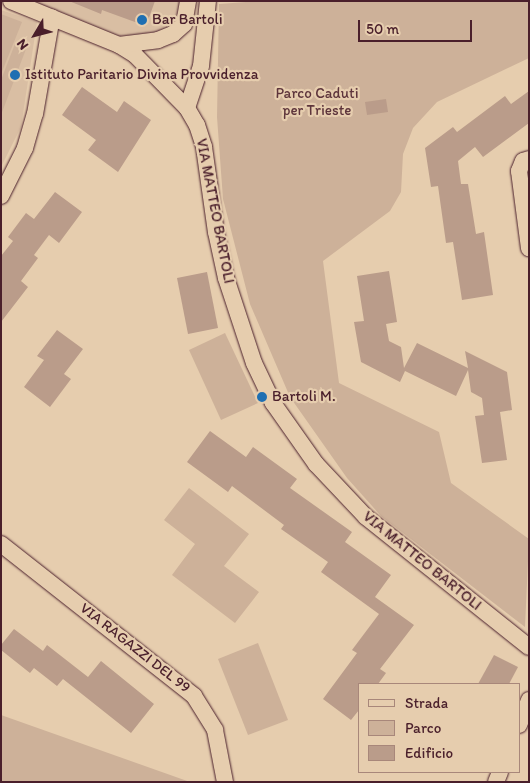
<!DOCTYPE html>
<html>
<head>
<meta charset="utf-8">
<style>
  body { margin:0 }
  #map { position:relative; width:530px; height:783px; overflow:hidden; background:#e6cdae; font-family:Itim,sans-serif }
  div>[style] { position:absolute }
  .built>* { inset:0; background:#d9bea3 }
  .green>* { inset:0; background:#cdb199 }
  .building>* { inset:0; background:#ba9c8a }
  .roads { filter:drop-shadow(0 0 1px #4a1f2b) drop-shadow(0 0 1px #4a1f2b) }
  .minor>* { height:16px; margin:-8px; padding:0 8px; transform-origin:8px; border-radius:8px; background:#e6cdae }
  .dots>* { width:14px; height:14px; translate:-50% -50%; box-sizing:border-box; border:2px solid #e6cdae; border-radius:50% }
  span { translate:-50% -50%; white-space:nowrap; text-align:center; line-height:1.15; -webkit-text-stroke:4.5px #e6cdae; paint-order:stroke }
  .poi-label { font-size:15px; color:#4a1f2b }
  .left { translate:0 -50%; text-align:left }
  .park-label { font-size:15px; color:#5e353c }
  .street-label { font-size:15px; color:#4a1f2b }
  .frame { position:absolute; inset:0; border:2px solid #4a1f2b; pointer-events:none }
  .legend { position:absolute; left:358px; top:683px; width:162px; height:90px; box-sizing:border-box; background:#e6cdae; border:1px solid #a8877a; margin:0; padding:6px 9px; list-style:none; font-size:15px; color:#4a1f2b }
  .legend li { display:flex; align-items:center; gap:10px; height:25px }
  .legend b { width:25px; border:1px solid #a8877a }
  .north { position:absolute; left:10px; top:10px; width:50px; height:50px; -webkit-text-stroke:4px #e6cdae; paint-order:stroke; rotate:233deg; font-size:14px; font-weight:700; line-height:20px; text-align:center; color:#4a1f2b }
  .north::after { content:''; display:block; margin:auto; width:18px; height:22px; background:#4a1f2b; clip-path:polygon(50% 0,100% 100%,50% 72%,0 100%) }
  .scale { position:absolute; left:358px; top:20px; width:114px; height:22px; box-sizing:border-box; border:2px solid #4a1f2b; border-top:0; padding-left:6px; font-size:15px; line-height:18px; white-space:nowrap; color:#4a1f2b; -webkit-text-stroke:4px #e6cdae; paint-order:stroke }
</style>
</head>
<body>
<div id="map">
  <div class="built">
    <i style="clip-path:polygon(25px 1px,181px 1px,179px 22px,172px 29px,120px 40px)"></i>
    <i style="clip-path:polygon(1px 10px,37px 22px,21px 127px,1px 167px)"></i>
  </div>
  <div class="green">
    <i style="clip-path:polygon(258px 1px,529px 1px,529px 58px,437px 102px,413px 128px,403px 154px,401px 192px,390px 211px,323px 261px,339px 383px,439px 432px,451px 483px,529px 539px,525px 627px,381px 516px,347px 478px,290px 397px,250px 304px,223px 199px,217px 117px,219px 4px)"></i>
    <i style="clip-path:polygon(1px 14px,22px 22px,1px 74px)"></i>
    <i style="clip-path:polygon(15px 44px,26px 49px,1px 115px,1px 80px)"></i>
    <i style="clip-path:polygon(225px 333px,258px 403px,221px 420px,189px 350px)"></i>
    <i style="clip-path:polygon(189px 488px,249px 534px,224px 566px,259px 592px,235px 623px,172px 575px,195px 544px,164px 520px)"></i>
    <i style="clip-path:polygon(258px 643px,288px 720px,248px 735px,218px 659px)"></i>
    <i style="clip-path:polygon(1px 715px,190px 782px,1px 782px)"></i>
  </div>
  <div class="building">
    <i style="clip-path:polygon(69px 1px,155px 1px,146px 26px,102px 10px,101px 14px)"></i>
    <i style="clip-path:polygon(82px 87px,117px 112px,124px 101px,151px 120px,118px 172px,88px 150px,96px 140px,62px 115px)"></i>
    <i style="clip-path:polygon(529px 91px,529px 123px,483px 157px,475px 147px,458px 161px,461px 184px,468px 184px,476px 234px,484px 232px,493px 295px,462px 300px,453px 242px,446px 243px,438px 186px,431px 187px,425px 148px,453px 127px,457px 132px,505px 96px,511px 104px)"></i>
    <i style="clip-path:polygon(386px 99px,388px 112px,367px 115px,365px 102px)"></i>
    <i style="clip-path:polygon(55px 192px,82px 212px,59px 243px,49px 235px,34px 255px,38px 258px,21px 281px,28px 287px,1px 322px,1px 256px,13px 241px,8px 237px,26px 213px,34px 219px)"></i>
    <i style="clip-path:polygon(389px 271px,397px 322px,386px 324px,389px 341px,401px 347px,404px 368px,417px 343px,468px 368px,465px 351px,507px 372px,512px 410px,500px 412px,507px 460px,482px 463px,475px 416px,484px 415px,482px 398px,471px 392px,468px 370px,456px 396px,405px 371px,400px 382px,361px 362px,354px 322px,364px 321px,357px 276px)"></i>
    <i style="clip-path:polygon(207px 272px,218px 328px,188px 334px,177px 278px)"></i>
    <i style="clip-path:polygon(57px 330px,83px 349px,64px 374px,71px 379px,50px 407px,24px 387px,44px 360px,37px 356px)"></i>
    <i style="clip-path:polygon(210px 431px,246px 457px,253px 447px,297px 479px,290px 488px,352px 532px,345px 542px,391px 575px,375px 597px,414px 625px,380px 669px,386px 673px,378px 684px,359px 684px,359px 710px,351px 720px,323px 699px,357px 653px,352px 650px,379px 614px,321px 572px,328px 562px,281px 529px,284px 525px,232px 486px,228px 492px,187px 462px)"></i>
    <i style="clip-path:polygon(14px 629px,43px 651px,47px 645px,88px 677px,101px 661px,154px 704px,131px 733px,63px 679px,57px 686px,34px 668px,30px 673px,1px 650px,1px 645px)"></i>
    <i style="clip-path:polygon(494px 655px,518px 667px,509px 684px,478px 684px)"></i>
  </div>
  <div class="roads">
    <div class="minor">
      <i style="left:11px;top:1px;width:117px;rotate:22.2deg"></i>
      <i style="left:119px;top:45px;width:19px;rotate:32deg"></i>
      <i style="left:135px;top:55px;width:74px;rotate:45.5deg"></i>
      <i style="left:187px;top:108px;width:20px;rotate:60deg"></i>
      <i style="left:197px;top:125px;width:23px;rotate:72deg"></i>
      <i style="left:204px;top:147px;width:86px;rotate:82deg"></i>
      <i style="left:216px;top:232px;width:47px;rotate:77.7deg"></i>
      <i style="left:226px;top:278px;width:89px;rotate:71.8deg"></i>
      <i style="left:254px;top:363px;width:44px;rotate:64.6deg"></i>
      <i style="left:273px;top:403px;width:75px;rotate:54.8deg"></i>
      <i style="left:316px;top:464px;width:73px;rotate:46.7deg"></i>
      <i style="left:366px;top:517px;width:208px;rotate:38.6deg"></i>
      <i style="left:119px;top:45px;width:39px;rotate:-7deg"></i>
      <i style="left:158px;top:40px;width:16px;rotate:-22deg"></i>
      <i style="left:173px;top:34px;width:15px;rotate:-42deg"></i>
      <i style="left:184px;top:24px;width:23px;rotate:-80deg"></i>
      <i style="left:187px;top:108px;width:44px;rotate:-71.6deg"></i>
      <i style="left:201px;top:66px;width:65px;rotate:-83.9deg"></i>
      <i style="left:529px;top:159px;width:6px;rotate:162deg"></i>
      <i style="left:523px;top:161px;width:11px;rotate:112deg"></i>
      <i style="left:519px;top:171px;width:78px;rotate:82.6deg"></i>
      <i style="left:1px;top:196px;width:54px;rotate:-63.4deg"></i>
      <i style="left:25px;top:148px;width:35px;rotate:-74deg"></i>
      <i style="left:35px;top:114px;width:98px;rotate:-80.1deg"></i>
      <i style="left:1px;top:544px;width:246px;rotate:38.2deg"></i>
      <i style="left:194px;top:696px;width:40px;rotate:58deg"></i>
      <i style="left:215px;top:730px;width:53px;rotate:79.1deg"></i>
      <i style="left:519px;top:725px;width:27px;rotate:-68deg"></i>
      <i style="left:496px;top:782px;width:11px;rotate:-68deg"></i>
    </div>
  </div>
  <div class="dots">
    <i style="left:142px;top:20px;background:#1f6fb2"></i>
    <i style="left:15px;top:75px;background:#1f6fb2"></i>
    <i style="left:262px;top:397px;background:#1f6fb2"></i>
  </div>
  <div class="poi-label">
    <span class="left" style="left:152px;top:20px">Bar Bartoli</span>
    <span class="left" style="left:25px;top:75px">Istituto Paritario Divina Provvidenza</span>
    <span class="left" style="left:272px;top:397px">Bartoli M.</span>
  </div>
  <div class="park-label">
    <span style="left:317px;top:102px">Parco Caduti<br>per Trieste</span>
  </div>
  <div class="street-label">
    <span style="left:215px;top:211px;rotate:79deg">VIA MATTEO BARTOLI</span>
    <span style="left:422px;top:561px;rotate:39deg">VIA MATTEO BARTOLI</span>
    <span style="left:135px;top:648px;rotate:38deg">VIA RAGAZZI DEL 99</span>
  </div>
  <div class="frame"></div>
  <ul class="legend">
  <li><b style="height:6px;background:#e6cdae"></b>Strada</li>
  <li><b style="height:14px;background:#cdb199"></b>Parco</li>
  <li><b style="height:14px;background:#ba9c8a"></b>Edificio</li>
  </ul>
  <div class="north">N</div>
  <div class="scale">50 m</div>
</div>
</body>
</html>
